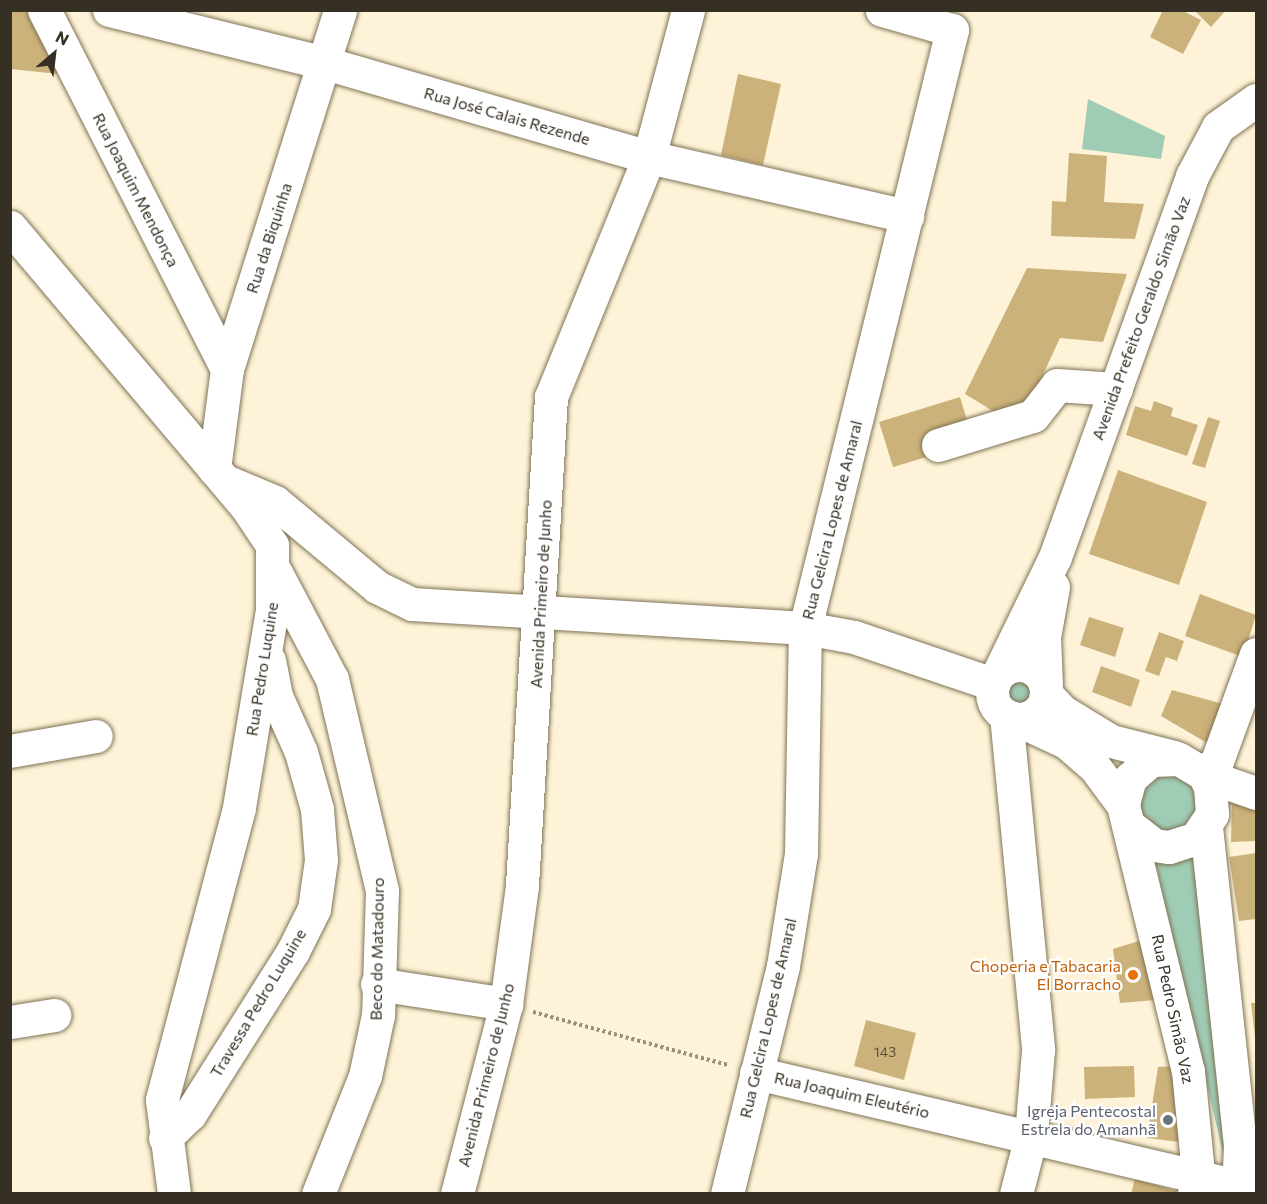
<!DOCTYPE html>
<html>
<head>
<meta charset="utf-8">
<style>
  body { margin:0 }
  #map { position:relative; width:1267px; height:1204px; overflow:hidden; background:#fef3d8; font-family:Commissioner,sans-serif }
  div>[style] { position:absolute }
  .green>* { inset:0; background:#9fccb5 }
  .round { border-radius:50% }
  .building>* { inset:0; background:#cbb27a }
  .path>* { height:4px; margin-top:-2px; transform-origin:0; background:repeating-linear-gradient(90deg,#988f7c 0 3px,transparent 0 6px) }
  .roads { filter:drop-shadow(0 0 2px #807355) drop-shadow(0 0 2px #807355) }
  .minor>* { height:33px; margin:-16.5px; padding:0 16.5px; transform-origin:16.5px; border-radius:16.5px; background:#fff }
  .minor>.ring { margin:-16.5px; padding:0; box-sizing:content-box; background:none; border:33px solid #fff; border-radius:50% }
  .dots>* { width:16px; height:16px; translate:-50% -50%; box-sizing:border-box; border:3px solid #fff; border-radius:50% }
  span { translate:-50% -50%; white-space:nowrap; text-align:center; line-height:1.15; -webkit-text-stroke:4.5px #fff; paint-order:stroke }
  .number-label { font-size:14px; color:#5b503a }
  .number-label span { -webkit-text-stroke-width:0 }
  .street-label { font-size:16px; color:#363024 }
  .food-label { font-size:16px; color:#c56008 }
  .right { translate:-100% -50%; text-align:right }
  .worship-label { font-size:16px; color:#5b616d }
  .frame { position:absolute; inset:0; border:12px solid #363024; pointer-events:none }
  .north { position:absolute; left:24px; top:24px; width:60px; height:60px; -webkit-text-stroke:4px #fff; paint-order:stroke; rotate:28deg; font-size:16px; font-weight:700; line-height:24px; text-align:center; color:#363024 }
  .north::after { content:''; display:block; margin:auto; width:21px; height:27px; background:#363024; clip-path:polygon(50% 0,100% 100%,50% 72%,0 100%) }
</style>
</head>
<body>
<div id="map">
  <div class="green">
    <i style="clip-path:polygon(1088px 99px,1165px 136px,1161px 159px,1082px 149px)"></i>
    <i class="round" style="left:1000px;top:673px;width:38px;height:38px"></i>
    <i style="clip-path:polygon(1181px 772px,1203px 798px,1185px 835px,1145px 828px,1136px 797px,1148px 778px)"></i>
    <i style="clip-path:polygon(1193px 853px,1229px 1148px,1224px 1158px,1154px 857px)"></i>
  </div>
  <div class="building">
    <i style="clip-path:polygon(12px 10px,37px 10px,68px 75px,10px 69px)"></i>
    <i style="clip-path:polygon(1163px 10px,1181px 10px,1201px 20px,1183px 54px,1150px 37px)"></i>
    <i style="clip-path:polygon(1194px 10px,1226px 10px,1211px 27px)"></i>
    <i style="clip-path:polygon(738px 74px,781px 84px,763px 165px,721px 155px)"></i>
    <i style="clip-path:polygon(1069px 153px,1107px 156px,1104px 202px,1144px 204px,1135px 239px,1051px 236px,1052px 201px,1066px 202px)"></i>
    <i style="clip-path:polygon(1027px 268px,1127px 274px,1103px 342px,1060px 338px,1028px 407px,998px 414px,965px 394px)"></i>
    <i style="clip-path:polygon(960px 397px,974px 443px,893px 467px,879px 422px)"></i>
    <i style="clip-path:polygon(1154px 401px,1173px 408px,1171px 416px,1198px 425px,1187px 456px,1126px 435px,1135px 406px,1151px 411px)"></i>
    <i style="clip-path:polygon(1208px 417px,1220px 421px,1205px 468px,1192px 464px)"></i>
    <i style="clip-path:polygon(1118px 470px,1207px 502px,1179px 585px,1089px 554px)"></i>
    <i style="clip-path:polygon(1200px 594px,1256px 615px,1243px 657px,1185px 636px)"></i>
    <i style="clip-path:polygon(1089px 617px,1124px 628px,1115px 657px,1080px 645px)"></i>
    <i style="clip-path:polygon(1159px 632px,1184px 641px,1177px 661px,1166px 657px,1159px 676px,1145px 671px)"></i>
    <i style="clip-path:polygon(1101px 666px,1140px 680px,1131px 707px,1092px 692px)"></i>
    <i style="clip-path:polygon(1172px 690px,1223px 704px,1207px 743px,1161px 716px)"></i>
    <i style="clip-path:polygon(1232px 800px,1256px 808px,1256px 841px,1231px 842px)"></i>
    <i style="clip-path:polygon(1256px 853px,1256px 919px,1239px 921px,1229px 857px)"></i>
    <i style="clip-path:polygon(1142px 940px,1156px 1000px,1120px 1003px,1113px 949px)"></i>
    <i style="clip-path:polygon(1251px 1003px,1256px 1003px,1256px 1037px,1255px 1037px)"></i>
    <i style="clip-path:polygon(866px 1020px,916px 1033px,904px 1080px,854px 1066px)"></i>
    <i style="clip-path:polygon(1134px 1066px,1135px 1097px,1085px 1099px,1084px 1067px)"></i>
    <i style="clip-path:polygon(1175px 1066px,1187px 1143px,1147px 1138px,1158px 1067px)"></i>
    <i style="clip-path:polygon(1135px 1179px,1176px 1191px,1176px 1194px,1131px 1194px)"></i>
  </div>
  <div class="path">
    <i style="left:533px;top:1012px;width:202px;rotate:15.2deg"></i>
  </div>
  <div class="roads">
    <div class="minor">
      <i style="left:44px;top:10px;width:403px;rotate:63deg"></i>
      <i style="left:109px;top:10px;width:222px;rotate:13.8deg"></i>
      <i style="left:325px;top:63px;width:337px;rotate:16.2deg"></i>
      <i style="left:649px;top:157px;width:265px;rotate:12.9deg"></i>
      <i style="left:10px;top:227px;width:365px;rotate:49.8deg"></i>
      <i style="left:246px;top:506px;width:47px;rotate:56.3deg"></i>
      <i style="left:272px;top:545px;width:65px;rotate:90deg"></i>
      <i style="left:272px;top:610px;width:201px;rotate:99.5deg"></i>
      <i style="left:239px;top:808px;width:302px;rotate:104.8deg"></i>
      <i style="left:162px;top:1100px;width:95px;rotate:82.7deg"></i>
      <i style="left:938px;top:445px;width:99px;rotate:-17deg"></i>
      <i style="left:1033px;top:416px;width:39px;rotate:-52deg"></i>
      <i style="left:1057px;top:385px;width:59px;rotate:3.9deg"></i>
      <i style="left:214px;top:469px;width:101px;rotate:-82.6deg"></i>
      <i style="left:227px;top:369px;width:376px;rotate:-72.5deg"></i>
      <i style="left:230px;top:483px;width:49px;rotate:22.9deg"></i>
      <i style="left:275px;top:502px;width:133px;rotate:39.8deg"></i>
      <i style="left:377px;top:587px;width:39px;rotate:26deg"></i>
      <i style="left:412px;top:604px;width:394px;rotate:3.5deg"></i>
      <i style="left:805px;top:628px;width:50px;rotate:10.4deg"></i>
      <i style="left:854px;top:637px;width:147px;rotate:18.7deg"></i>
      <i style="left:275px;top:571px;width:122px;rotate:62.2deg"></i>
      <i style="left:332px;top:679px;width:218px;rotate:76.7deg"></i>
      <i style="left:382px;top:891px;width:124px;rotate:91.8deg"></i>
      <i style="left:378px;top:1015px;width:62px;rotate:102deg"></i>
      <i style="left:365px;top:1076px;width:127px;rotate:111.7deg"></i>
      <i class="ring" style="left:992px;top:665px;width:21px;height:21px"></i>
      <i style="left:997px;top:676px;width:132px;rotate:-64deg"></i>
      <i style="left:1055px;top:557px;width:405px;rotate:-70.2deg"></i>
      <i style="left:1192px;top:176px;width:55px;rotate:-62deg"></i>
      <i style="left:1218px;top:127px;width:47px;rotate:-35.4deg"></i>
      <i style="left:1046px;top:686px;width:49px;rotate:-92.3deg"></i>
      <i style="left:1044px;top:637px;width:51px;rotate:-79.8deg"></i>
      <i style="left:1047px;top:695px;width:22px;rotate:47deg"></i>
      <i style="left:1062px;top:711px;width:57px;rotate:31.5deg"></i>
      <i style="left:1111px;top:741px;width:65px;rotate:14.3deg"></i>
      <i style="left:1006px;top:715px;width:337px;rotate:84.5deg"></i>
      <i style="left:1038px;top:1050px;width:86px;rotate:94.7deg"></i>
      <i style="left:1031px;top:1136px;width:60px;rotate:104.5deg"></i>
      <i style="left:1014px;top:718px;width:57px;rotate:24.8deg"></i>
      <i style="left:1066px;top:742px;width:37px;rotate:41deg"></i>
      <i style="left:1094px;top:766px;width:49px;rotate:53.4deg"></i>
      <i style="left:10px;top:751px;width:87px;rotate:-9.9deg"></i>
      <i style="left:1204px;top:774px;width:18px;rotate:-45deg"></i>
      <i style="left:1217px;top:761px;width:114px;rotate:-70deg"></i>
      <i style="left:1210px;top:787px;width:17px;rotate:-13deg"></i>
      <i style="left:1227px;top:783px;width:31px;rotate:19deg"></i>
      <i style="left:1131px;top:827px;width:29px;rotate:38deg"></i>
      <i style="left:1154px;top:845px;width:15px;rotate:8deg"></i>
      <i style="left:1169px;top:847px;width:28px;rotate:-18deg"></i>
      <i style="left:1196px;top:838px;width:29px;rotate:-56deg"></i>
      <i style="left:1212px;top:814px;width:27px;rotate:-94deg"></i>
      <i style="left:1210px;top:787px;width:14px;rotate:-115deg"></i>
      <i style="left:1204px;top:774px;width:29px;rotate:-149deg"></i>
      <i style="left:1179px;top:759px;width:28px;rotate:178deg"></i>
      <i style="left:1151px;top:760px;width:28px;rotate:139deg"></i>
      <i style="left:1130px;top:778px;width:28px;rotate:105deg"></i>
      <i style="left:1123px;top:805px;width:274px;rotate:76.3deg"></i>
      <i style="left:1188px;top:1071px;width:102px;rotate:84.4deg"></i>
      <i style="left:1198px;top:1173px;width:21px;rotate:101deg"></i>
      <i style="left:1206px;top:827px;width:319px;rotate:83.9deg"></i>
      <i style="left:1240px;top:1144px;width:50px;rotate:92.3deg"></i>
      <i style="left:377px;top:984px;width:131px;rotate:8.8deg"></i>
      <i style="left:10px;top:1022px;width:45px;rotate:-9deg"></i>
      <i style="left:756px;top:1073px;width:496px;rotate:13.2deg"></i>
      <i style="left:1239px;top:1186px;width:17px;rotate:-3deg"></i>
      <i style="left:165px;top:1138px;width:35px;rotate:-44deg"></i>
      <i style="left:190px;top:1114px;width:193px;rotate:-57.7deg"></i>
      <i style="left:293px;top:951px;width:47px;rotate:-63.4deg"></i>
      <i style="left:314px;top:909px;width:49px;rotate:-81.9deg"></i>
      <i style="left:321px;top:860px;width:51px;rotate:-94.5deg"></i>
      <i style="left:317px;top:809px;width:59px;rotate:-105.7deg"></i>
      <i style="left:301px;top:752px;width:61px;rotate:-114.1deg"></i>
      <i style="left:276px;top:696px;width:36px;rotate:-101deg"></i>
      <i style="left:457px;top:1194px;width:196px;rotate:-75.5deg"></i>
      <i style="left:506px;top:1004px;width:120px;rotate:-82.3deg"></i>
      <i style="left:522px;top:885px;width:489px;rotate:-86.6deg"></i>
      <i style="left:551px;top:397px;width:259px;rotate:-67.8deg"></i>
      <i style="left:649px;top:157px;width:152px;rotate:-75.1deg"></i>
      <i style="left:727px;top:1194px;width:235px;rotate:-76.2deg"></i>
      <i style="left:783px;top:966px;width:113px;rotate:-80.9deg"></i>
      <i style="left:801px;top:854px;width:226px;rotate:-89deg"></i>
      <i style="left:805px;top:628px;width:616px;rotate:-76.19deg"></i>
      <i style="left:952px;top:30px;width:73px;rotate:-164.1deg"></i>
    </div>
  </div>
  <div class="dots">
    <i style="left:1133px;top:975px;background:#e8710a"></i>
    <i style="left:1168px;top:1120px;background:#6b7280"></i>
  </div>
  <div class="number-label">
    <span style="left:885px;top:1052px">143</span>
  </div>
  <div class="street-label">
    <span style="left:507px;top:116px;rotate:16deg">Rua José Calais Rezende</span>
    <span style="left:136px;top:190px;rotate:63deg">Rua Joaquim Mendonça</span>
    <span style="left:269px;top:238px;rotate:-72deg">Rua da Biquinha</span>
    <span style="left:1141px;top:318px;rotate:-70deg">Avenida Prefeito Geraldo Simão Vaz</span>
    <span style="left:832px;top:520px;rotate:-76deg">Rua Gelcira Lopes de Amaral</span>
    <span style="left:541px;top:594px;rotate:-87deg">Avenida Primeiro de Junho</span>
    <span style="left:262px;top:669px;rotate:-81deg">Rua Pedro Luquine</span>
    <span style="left:377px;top:949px;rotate:-89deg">Beco do Matadouro</span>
    <span style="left:258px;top:1003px;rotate:-59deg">Travessa Pedro Luquine</span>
    <span style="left:1173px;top:1009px;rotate:78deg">Rua Pedro Simão Vaz</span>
    <span style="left:768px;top:1018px;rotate:-77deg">Rua Gelcira Lopes de Amaral</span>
    <span style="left:486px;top:1075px;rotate:-76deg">Avenida Primeiro de Junho</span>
    <span style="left:852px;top:1095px;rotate:13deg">Rua Joaquim Eleutério</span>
  </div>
  <div class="food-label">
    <span class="right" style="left:1121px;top:975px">Choperia e Tabacaria<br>El Borracho</span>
  </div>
  <div class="worship-label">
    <span class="right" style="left:1156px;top:1120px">Igreja Pentecostal<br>Estrela do Amanhã</span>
  </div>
  <div class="frame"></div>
  <div class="north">N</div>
</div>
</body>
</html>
